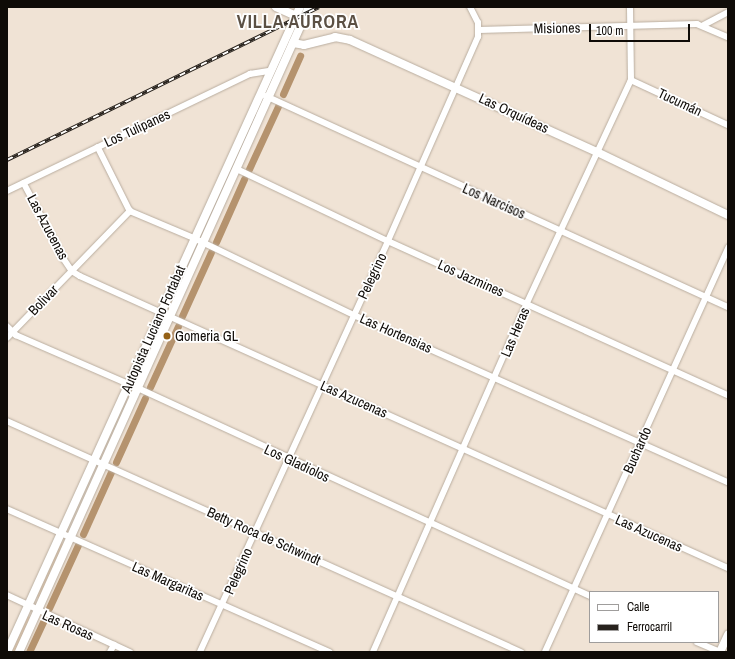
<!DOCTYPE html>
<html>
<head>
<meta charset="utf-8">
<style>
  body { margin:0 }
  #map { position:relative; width:735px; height:659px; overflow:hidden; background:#f0e3d5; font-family:"Archivo Narrow",sans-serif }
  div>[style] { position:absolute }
  .green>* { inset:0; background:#efd1b1 }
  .canal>* { height:7px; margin:-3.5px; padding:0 3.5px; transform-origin:3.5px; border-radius:3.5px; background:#b5936e }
  .roads { filter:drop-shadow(0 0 1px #b9ad9f) drop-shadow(0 0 1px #b9ad9f) }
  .street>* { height:5.5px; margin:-2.75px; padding:0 2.75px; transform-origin:2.75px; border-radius:2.75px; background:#fff }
  .secondary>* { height:8px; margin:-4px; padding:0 4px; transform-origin:4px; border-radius:4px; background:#fff }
  .rail>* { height:3.5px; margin-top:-1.75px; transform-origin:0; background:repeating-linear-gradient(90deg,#fff 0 6px,#27221d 0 12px); box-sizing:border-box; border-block:1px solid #27221d }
  .dots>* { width:11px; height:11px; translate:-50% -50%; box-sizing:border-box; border:2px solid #fff; border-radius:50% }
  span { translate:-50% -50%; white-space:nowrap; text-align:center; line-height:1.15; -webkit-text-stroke:3.5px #fff; paint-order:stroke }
  .street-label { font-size:14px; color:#0f0b07 }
  .poi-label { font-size:14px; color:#0f0b07 }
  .left { translate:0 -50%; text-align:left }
  .district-label { font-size:18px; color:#5b5044; font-weight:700; letter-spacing:1px }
  .frame { position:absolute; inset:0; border:8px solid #0f0b07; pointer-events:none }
  .legend { position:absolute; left:589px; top:591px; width:130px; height:52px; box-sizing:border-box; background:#fff; border:1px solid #9f9d9c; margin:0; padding:5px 7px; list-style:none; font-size:12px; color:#0f0b07 }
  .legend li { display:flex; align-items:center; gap:8px; height:20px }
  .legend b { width:20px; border:1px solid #9f9d9c }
  .scale { position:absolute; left:589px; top:24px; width:101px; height:18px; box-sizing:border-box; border:2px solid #0f0b07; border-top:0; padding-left:5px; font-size:12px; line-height:14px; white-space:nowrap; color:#0f0b07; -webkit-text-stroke:3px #fff; paint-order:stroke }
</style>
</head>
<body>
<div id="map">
  <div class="green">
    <i style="clip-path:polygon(61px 543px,63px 544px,39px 598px,37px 597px)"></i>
    <i style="clip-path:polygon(28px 616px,31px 618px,15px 652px,12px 652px)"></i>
  </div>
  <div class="canal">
    <i style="left:283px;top:94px;width:42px;rotate:-65.9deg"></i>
    <i style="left:249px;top:169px;width:72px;rotate:-65.2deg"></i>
    <i style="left:216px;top:242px;width:69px;rotate:-66deg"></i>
    <i style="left:182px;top:316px;width:70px;rotate:-65.6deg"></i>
    <i style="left:150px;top:387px;width:67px;rotate:-65.3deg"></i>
    <i style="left:116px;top:462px;width:70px;rotate:-65.6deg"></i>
    <i style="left:83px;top:534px;width:68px;rotate:-65.7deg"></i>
    <i style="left:49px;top:608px;width:69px;rotate:-65.3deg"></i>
    <i style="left:29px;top:652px;width:38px;rotate:-65deg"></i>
  </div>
  <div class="roads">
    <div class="street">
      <i style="left:704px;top:25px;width:27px;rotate:-28deg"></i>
      <i style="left:479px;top:30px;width:218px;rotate:-1.6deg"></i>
      <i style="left:697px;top:24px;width:34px;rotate:23deg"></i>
      <i style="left:631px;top:80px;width:107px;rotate:24.9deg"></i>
      <i style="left:266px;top:96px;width:508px;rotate:24.55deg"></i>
      <i style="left:98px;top:147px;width:72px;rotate:63.4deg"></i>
      <i style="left:130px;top:211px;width:69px;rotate:22.9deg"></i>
      <i style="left:194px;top:238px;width:178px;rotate:25.7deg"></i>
      <i style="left:354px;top:315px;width:410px;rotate:24.1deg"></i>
      <i style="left:237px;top:169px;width:167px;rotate:25.5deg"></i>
      <i style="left:388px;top:241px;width:373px;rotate:24.4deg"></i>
      <i style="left:24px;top:183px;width:86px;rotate:62.2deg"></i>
      <i style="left:64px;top:259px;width:14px;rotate:56deg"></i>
      <i style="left:72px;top:271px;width:9px;rotate:32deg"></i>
      <i style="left:80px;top:276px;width:711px;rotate:24.26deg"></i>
      <i style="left:7px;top:191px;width:270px;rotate:-25.7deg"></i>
      <i style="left:250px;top:74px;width:20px;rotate:-9deg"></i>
      <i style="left:7px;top:326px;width:13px;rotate:45deg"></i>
      <i style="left:16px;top:335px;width:133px;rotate:23.5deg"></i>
      <i style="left:138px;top:388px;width:498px;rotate:24.7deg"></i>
      <i style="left:7px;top:338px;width:177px;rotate:-45.9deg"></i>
      <i style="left:7px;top:421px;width:564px;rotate:24.2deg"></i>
      <i style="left:7px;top:509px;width:353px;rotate:23.9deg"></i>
      <i style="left:7px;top:595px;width:136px;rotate:24.9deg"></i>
      <i style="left:697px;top:642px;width:25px;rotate:23deg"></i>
      <i style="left:110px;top:652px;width:8px;rotate:-60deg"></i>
      <i style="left:200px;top:652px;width:452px;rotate:-65.4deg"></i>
      <i style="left:388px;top:241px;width:223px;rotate:-66.2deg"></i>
      <i style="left:478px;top:37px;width:14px;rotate:-90deg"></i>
      <i style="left:478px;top:23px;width:18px;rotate:-117deg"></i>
      <i style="left:373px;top:652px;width:381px;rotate:-66.2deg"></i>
      <i style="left:527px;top:303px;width:246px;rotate:-65deg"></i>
      <i style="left:631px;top:80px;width:73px;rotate:-90.8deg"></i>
      <i style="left:545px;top:652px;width:444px;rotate:-65.6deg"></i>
    </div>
    <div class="secondary">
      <i style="left:276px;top:7px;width:27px;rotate:24deg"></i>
      <i style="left:293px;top:43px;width:11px;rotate:10deg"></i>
      <i style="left:304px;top:45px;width:32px;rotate:-14deg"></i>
      <i style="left:335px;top:37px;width:15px;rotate:11deg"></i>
      <i style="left:350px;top:40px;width:271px;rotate:24.4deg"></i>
      <i style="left:597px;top:152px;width:145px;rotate:25.7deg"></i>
      <i style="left:7px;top:652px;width:708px;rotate:-65.57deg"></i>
      <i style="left:19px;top:652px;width:707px;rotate:-65.79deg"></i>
      <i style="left:720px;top:652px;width:19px;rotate:-65deg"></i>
    </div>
  </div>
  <div class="rail">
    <i style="left:7px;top:160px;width:347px;rotate:-26.1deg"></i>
  </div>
  <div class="dots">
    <i style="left:167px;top:336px;background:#956116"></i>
  </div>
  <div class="street-label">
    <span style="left:557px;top:28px;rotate:-1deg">Misiones</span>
    <span style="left:680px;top:102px;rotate:25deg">Tucumán</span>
    <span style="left:514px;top:113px;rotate:25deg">Las Orquídeas</span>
    <span style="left:137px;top:128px;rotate:-25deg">Los Tulipanes</span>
    <span style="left:494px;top:201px;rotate:24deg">Los Narcisos</span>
    <span style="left:48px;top:227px;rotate:62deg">Las Azucenas</span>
    <span style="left:372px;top:276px;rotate:-65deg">Pelegrino</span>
    <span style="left:471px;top:278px;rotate:24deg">Los Jazmines</span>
    <span style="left:43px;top:300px;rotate:-46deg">Bolivar</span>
    <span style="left:153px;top:329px;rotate:-66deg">Autopista Luciano Fortabat</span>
    <span style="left:515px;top:332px;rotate:-67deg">Las Heras</span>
    <span style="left:396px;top:333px;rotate:24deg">Las Hortensias</span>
    <span style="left:354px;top:399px;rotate:24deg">Las Azucenas</span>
    <span style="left:637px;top:450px;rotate:-66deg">Buchardo</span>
    <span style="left:297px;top:463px;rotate:25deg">Los Gladiolos</span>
    <span style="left:649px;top:533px;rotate:24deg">Las Azucenas</span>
    <span style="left:264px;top:536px;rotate:24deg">Betty Roca de Schwindt</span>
    <span style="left:238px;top:571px;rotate:-66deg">Pelegrino</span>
    <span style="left:168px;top:581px;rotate:24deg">Las Margaritas</span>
    <span style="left:68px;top:625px;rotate:24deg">Las Rosas</span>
  </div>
  <div class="poi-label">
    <span class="left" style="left:175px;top:336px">Gomeria GL</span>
  </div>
  <div class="district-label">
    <span style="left:298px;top:22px">VILLA AURORA</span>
  </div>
  <div class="frame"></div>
  <ul class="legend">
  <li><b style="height:5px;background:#fff"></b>Calle</li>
  <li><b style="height:5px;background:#27221d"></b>Ferrocarril</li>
  </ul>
  <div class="scale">100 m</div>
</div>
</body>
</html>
